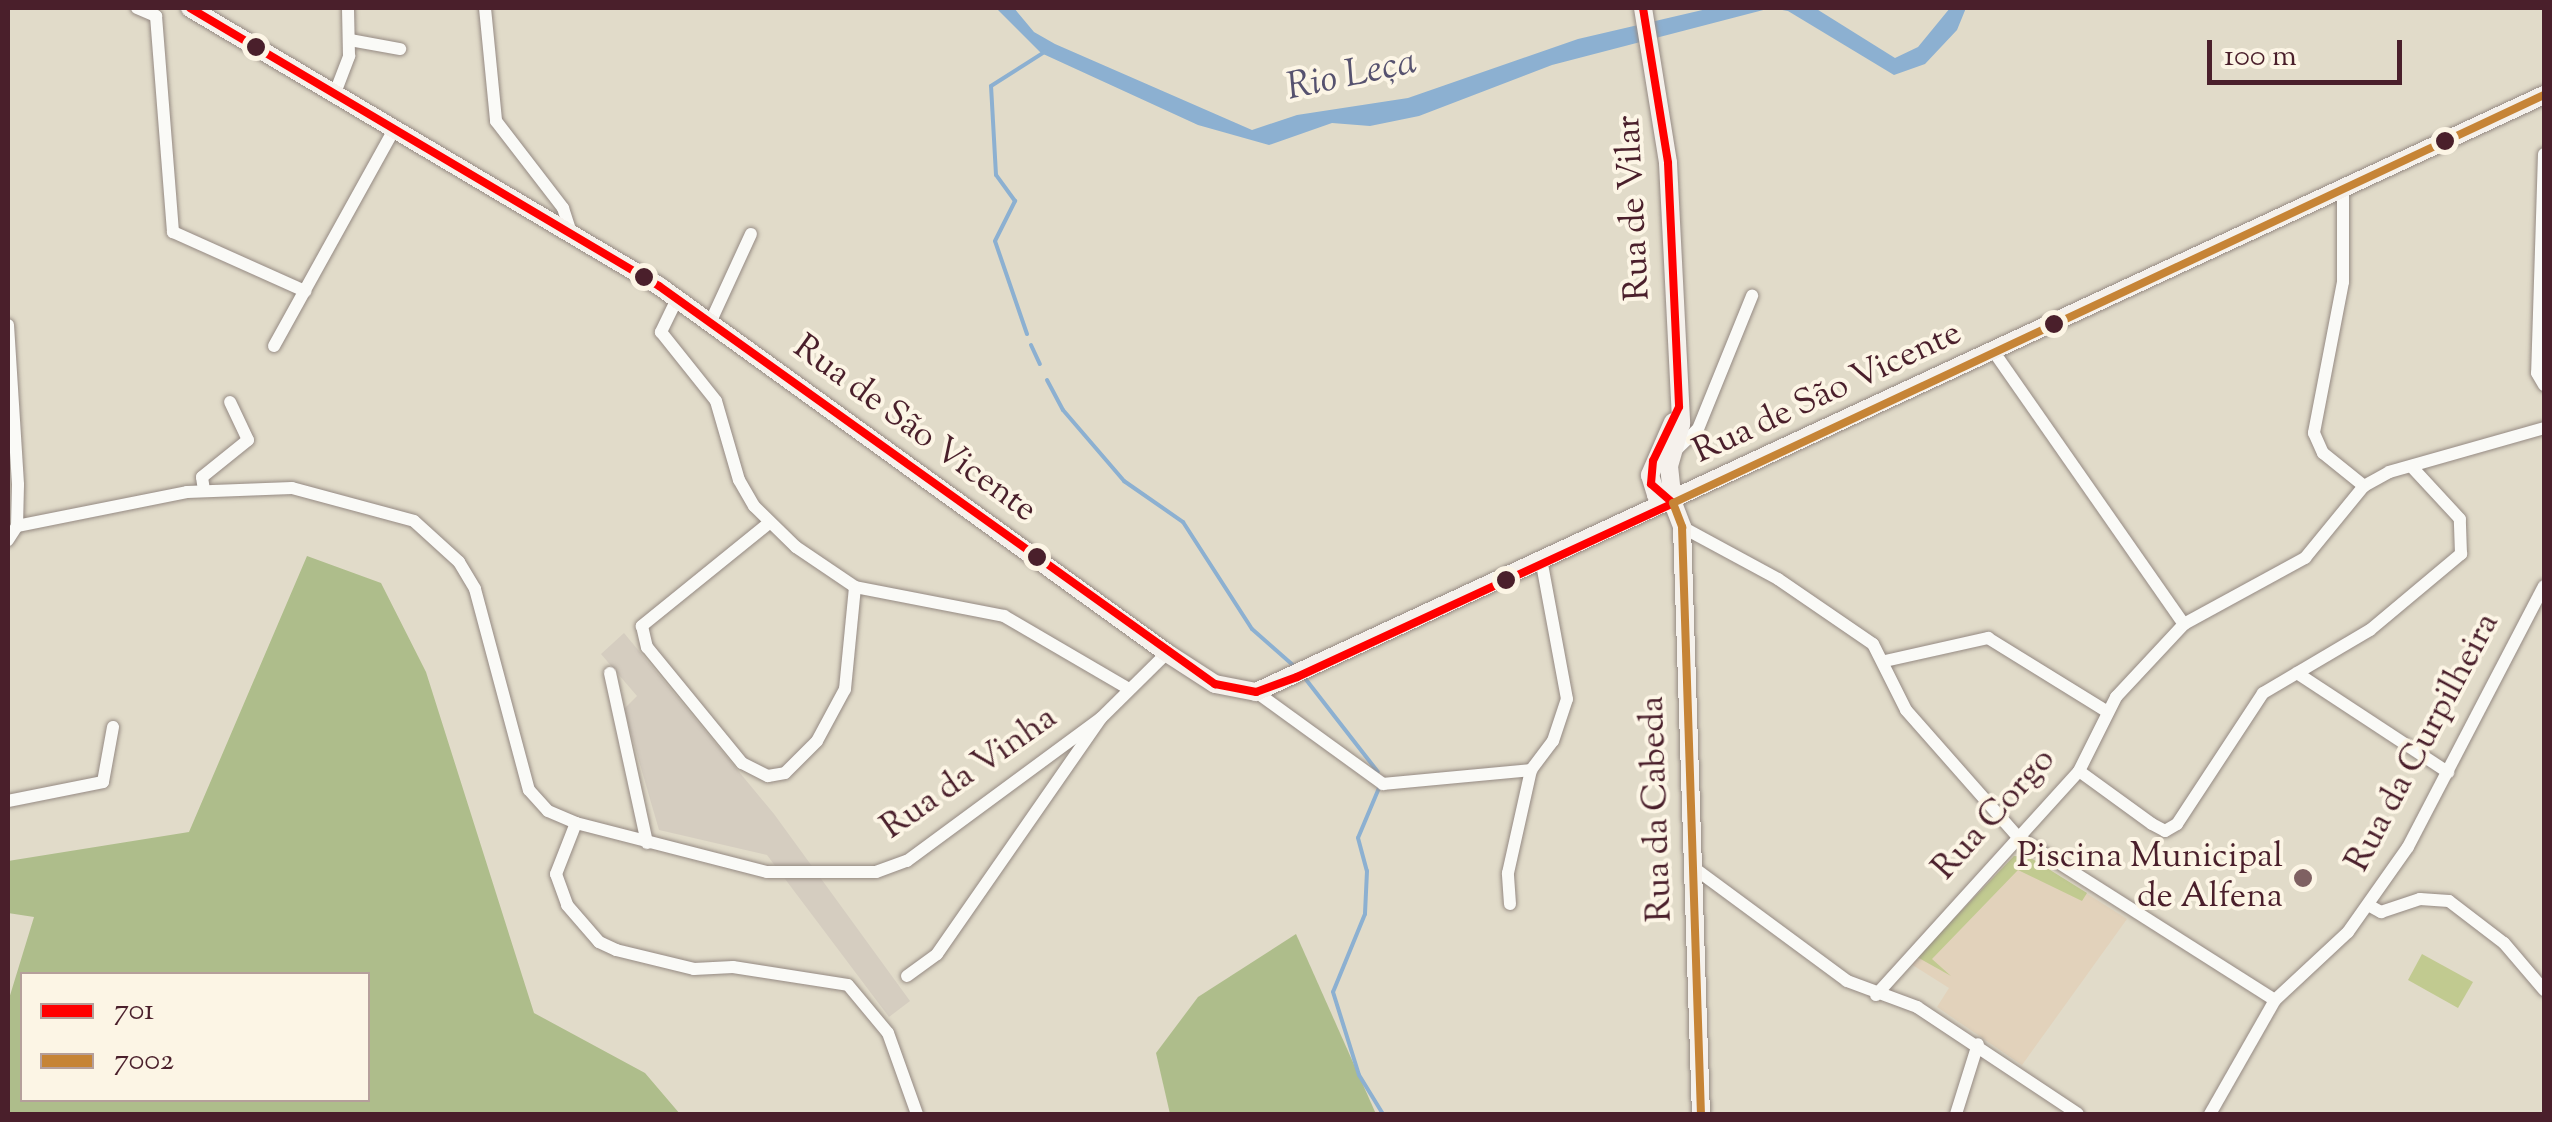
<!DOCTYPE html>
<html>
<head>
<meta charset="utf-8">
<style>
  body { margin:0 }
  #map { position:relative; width:2552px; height:1122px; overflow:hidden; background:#e1dbc9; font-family:"Sorts Mill Goudy",serif }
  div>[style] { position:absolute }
  .built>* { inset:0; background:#e2d2bb }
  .industrial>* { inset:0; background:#d5cdc0 }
  .green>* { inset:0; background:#c1ca90 }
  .forest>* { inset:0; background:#aebd8b }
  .water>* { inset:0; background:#8cb0d1 }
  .stream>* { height:4px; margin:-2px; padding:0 2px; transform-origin:2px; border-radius:2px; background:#8cb0d1 }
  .roads { filter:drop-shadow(0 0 2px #958a83) drop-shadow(0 0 2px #958a83) }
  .street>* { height:12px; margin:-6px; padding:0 6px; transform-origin:6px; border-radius:6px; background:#fafaf7 }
  .secondary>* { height:18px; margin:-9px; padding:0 9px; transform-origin:9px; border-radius:9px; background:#f5f1ec }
  .bus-1>* { height:8px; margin:-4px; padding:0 4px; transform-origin:4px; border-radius:4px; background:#f00 }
  .bus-2>* { height:8px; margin:-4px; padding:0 4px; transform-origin:4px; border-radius:4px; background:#c68436 }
  .dots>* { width:28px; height:28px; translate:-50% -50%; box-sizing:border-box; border:5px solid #fcf5e5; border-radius:50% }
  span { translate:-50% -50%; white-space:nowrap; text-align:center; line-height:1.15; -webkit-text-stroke:8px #fcf5e5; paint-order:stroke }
  .street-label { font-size:35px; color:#4a1f2b }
  .poi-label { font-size:35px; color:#4a1f2b }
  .right { translate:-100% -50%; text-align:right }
  .water-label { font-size:38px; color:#56526f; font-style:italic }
  .frame { position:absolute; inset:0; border:10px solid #4a1f2b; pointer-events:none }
  .legend { position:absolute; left:20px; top:972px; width:350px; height:130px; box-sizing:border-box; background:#fcf5e5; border:2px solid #b59f9b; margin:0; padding:12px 18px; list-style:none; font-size:30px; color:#4a1f2b }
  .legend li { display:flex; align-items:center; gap:20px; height:50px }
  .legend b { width:50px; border:2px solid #b59f9b }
  .scale { position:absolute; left:2207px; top:40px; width:195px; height:45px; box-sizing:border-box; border:5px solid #4a1f2b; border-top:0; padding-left:12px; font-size:30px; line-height:35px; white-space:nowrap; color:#4a1f2b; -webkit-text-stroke:8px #fcf5e5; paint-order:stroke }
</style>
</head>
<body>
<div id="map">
  <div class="built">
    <i style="clip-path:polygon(2014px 856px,2029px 857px,2127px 919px,2022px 1065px,1937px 1007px,1949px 988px,1911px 964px)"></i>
  </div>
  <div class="industrial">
    <i style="clip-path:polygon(624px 633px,774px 814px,910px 1001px,889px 1017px,767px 855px,659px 830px,624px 709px,637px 696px,601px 654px)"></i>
  </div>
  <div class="green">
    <i style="clip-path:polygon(2014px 856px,2029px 857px,2087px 893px,2082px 901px,2018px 870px,1932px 959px,1951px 976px,1917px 957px)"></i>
    <i style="clip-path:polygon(2422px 954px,2473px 982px,2458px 1008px,2408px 980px)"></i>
  </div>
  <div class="forest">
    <i style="clip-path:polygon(evenodd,307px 556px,381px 583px,426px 672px,534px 1013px,645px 1073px,680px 1114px,8px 1114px,8px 1002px,34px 917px,8px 913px,8px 861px,189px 832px,307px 556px,22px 974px,368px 974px,368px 1100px,22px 1100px,22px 974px)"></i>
    <i style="clip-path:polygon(1296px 934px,1376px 1114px,1170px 1114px,1156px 1053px,1198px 997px)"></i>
  </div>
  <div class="water">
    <i style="clip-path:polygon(996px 8px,1014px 8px,1034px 32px,1055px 44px,1252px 130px,1297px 115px,1408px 98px,1578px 39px,1711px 8px,1815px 8px,1895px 58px,1918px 47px,1950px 8px,1966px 8px,1957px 30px,1925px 64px,1894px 75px,1788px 11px,1771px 8px,1552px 65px,1419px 116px,1370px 126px,1332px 123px,1269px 145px,1198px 125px,1041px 53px)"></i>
  </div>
  <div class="stream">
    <i style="left:1027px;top:334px;width:98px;rotate:-109deg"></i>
    <i style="left:995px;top:241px;width:45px;rotate:-63.4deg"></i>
    <i style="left:1015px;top:201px;width:32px;rotate:-126deg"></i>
    <i style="left:996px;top:175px;width:89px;rotate:-93.2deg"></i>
    <i style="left:991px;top:86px;width:65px;rotate:-32.5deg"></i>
    <i style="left:1031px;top:345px;width:21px;rotate:65deg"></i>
    <i style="left:1047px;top:380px;width:34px;rotate:62deg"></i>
    <i style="left:1063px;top:410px;width:94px;rotate:49.3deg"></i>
    <i style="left:1124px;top:481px;width:72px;rotate:34.8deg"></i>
    <i style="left:1183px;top:522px;width:127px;rotate:57.2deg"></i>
    <i style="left:1252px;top:629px;width:56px;rotate:41.4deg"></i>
    <i style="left:1304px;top:677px;width:120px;rotate:52.1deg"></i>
    <i style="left:1379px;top:788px;width:54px;rotate:112.8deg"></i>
    <i style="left:1358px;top:838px;width:34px;rotate:75deg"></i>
    <i style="left:1367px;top:871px;width:43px;rotate:92.7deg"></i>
    <i style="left:1365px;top:914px;width:84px;rotate:112.3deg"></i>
    <i style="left:1333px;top:992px;width:87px;rotate:72.6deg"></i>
    <i style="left:1359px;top:1075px;width:46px;rotate:58.4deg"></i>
  </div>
  <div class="roads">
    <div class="street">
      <i style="left:137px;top:8px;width:21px;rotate:23deg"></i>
      <i style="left:485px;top:8px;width:114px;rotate:84.4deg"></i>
      <i style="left:496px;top:121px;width:110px;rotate:52.4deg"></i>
      <i style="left:563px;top:208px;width:25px;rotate:72deg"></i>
      <i style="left:156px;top:16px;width:217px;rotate:85.5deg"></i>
      <i style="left:173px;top:232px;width:145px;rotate:24.1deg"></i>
      <i style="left:350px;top:40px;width:51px;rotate:10.2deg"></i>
      <i style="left:335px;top:93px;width:40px;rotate:-69deg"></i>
      <i style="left:349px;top:56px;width:48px;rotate:-91.2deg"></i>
      <i style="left:2544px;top:154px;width:219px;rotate:91.8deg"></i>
      <i style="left:2537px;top:373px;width:14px;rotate:60deg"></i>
      <i style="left:2343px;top:189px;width:93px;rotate:90deg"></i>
      <i style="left:2343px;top:282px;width:154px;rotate:100.9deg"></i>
      <i style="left:2314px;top:433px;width:22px;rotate:66deg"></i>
      <i style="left:2323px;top:453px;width:53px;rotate:38.8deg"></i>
      <i style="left:677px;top:299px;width:37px;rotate:116deg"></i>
      <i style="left:661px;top:332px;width:88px;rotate:51.4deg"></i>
      <i style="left:716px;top:401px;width:82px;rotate:73.8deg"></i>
      <i style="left:739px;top:480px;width:30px;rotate:60deg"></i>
      <i style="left:754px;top:506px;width:59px;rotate:44.3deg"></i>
      <i style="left:796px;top:547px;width:71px;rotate:34.1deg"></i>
      <i style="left:855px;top:587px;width:152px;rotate:11deg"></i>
      <i style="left:1004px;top:616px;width:145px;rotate:30.3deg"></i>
      <i style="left:710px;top:323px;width:98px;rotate:-65.3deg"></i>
      <i style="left:8px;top:325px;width:160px;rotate:86.4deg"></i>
      <i style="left:18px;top:485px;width:41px;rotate:91.4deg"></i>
      <i style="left:17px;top:526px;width:17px;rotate:123deg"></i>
      <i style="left:274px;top:346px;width:249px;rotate:-61deg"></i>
      <i style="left:1994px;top:352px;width:332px;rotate:55.1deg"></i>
      <i style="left:1673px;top:453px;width:35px;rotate:-44deg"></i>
      <i style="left:1698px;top:429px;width:144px;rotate:-67.9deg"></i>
      <i style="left:204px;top:490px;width:13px;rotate:-99deg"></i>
      <i style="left:202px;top:477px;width:59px;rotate:-38.8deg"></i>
      <i style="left:248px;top:440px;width:42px;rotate:-115.3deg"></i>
      <i style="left:769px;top:523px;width:164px;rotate:141deg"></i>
      <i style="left:642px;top:626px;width:22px;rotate:77deg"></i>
      <i style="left:647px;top:647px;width:150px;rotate:50.7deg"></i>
      <i style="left:742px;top:763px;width:29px;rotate:27deg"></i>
      <i style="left:768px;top:776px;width:17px;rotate:-10deg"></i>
      <i style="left:785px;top:773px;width:45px;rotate:-45deg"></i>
      <i style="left:817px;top:741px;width:59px;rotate:-61.7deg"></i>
      <i style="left:845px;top:689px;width:102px;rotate:-84.4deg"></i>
      <i style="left:17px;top:526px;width:173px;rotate:-11.3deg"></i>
      <i style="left:187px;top:492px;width:105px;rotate:-2.2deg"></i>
      <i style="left:292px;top:488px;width:126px;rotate:15.1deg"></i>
      <i style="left:414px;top:521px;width:61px;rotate:42.3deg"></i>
      <i style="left:459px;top:562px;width:31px;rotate:59deg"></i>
      <i style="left:475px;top:589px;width:208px;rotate:75deg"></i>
      <i style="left:529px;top:790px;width:28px;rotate:48deg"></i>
      <i style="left:548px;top:811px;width:30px;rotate:23deg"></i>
      <i style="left:576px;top:823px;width:55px;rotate:111.4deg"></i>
      <i style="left:556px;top:874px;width:33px;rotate:70deg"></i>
      <i style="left:567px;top:905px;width:49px;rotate:49.1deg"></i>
      <i style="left:599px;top:942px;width:19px;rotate:25deg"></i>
      <i style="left:616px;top:950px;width:80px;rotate:13.7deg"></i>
      <i style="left:694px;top:969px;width:39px;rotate:-3deg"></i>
      <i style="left:733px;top:967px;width:116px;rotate:8.9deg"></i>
      <i style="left:848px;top:985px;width:62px;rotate:50.2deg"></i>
      <i style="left:888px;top:1033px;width:86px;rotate:70.3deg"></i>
      <i style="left:1682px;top:527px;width:109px;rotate:28.4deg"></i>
      <i style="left:1778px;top:579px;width:115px;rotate:34.4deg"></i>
      <i style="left:1873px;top:644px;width:74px;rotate:63.4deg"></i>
      <i style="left:1906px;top:710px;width:169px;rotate:48.6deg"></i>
      <i style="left:2018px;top:837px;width:304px;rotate:32.4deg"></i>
      <i style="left:1885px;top:661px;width:106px;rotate:-12.6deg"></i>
      <i style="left:1988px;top:638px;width:141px;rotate:31.7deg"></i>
      <i style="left:610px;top:673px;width:174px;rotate:77.7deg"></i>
      <i style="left:2297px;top:673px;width:181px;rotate:33.3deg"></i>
      <i style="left:1256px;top:692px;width:157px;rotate:35.9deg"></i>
      <i style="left:1383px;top:784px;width:149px;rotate:-5.4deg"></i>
      <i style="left:2079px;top:771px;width:90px;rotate:36deg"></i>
      <i style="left:2152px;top:824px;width:15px;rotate:28deg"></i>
      <i style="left:2165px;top:831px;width:14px;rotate:-30deg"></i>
      <i style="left:2177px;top:824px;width:157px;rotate:-56.7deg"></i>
      <i style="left:2263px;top:693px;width:124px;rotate:-30.5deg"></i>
      <i style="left:2370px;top:630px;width:119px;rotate:-39.9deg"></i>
      <i style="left:2461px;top:554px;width:35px;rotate:-92deg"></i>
      <i style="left:2460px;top:519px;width:72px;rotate:-132.8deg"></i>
      <i style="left:8px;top:801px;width:97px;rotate:-11.3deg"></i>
      <i style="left:103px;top:782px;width:56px;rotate:-79.7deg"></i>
      <i style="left:576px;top:823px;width:197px;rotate:14.4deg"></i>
      <i style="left:767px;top:872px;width:109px"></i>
      <i style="left:876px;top:872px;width:33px;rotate:-20deg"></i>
      <i style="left:907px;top:861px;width:241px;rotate:-36.4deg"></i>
      <i style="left:1694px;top:868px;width:190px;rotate:36.4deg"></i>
      <i style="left:1847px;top:981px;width:75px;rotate:20.4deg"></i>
      <i style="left:1917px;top:1007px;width:193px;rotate:33.6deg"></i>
      <i style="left:1510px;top:904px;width:31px;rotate:-94deg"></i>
      <i style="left:1508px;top:873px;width:106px;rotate:-77.4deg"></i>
      <i style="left:1531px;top:770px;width:36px;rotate:-53deg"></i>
      <i style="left:1553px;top:741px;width:44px;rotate:-71.6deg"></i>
      <i style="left:1567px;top:699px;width:137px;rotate:-100.5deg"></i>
      <i style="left:2370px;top:906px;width:13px;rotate:29deg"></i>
      <i style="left:2381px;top:912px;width:41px;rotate:-18.4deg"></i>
      <i style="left:2420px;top:899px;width:29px;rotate:4deg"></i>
      <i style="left:2449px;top:901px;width:69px;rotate:37.4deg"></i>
      <i style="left:2504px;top:943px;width:62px;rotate:49.6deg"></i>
      <i style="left:907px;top:976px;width:37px;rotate:-36deg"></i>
      <i style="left:937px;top:954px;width:287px;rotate:-55.2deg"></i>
      <i style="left:1101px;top:718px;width:93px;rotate:-44.6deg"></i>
      <i style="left:1876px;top:995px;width:302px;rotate:-47.8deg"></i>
      <i style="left:2079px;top:771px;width:83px;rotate:-63.4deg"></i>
      <i style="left:2116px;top:697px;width:100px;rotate:-47deg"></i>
      <i style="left:2184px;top:624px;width:138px;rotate:-28.6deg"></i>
      <i style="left:2305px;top:558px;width:93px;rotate:-50.7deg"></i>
      <i style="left:2364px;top:486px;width:29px;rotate:-29deg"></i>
      <i style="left:2389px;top:472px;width:161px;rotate:-15.8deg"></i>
      <i style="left:1956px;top:1114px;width:73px;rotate:-72.6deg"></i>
      <i style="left:2210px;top:1114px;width:131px;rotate:-60.3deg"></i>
      <i style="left:2275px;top:1000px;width:100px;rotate:-43deg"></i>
      <i style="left:2348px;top:932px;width:104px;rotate:-54.8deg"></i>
      <i style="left:2408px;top:847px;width:294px;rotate:-62.5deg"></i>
    </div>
    <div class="secondary">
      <i style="left:190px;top:8px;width:545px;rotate:30.66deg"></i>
      <i style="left:659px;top:286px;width:627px;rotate:35.85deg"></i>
      <i style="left:1167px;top:653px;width:57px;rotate:32.9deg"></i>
      <i style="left:1215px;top:684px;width:42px;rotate:11deg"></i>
      <i style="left:1256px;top:692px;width:1420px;rotate:-24.87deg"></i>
      <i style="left:1643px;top:8px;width:157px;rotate:80.8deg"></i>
      <i style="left:1668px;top:163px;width:261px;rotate:87.1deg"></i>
      <i style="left:1681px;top:424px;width:44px;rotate:105.9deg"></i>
      <i style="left:1669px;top:466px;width:37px;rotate:84deg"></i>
      <i style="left:1673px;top:422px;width:58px;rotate:113.5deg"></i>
      <i style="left:1650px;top:475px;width:21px;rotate:73deg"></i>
      <i style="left:1656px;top:495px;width:19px;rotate:25deg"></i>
      <i style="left:1673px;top:503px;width:26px;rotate:69deg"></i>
      <i style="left:1682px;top:527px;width:587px;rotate:88.15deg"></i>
    </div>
  </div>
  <div class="bus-1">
    <i style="left:190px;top:8px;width:545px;rotate:30.66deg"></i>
    <i style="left:659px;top:286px;width:684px;rotate:35.6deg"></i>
    <i style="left:1215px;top:684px;width:42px;rotate:11deg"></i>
    <i style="left:1256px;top:692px;width:44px;rotate:-20.1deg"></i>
    <i style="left:1297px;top:677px;width:414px;rotate:-24.8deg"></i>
    <i style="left:1643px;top:8px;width:157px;rotate:80.8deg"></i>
    <i style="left:1668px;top:163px;width:244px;rotate:87.4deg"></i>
    <i style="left:1679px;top:407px;width:60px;rotate:115.7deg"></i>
    <i style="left:1653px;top:461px;width:23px;rotate:95deg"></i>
    <i style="left:1651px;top:484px;width:29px;rotate:41deg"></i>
  </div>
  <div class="bus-2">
    <i style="left:1673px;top:503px;width:962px;rotate:-25.1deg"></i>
    <i style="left:1673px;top:503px;width:26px;rotate:69deg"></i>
    <i style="left:1682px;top:527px;width:587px;rotate:88.15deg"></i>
  </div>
  <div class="dots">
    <i style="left:256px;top:47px;background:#4a1f2b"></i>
    <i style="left:2445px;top:141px;background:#4a1f2b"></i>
    <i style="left:644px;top:277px;background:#4a1f2b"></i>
    <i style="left:2054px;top:324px;background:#4a1f2b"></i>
    <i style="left:1037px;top:557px;background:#4a1f2b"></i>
    <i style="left:1506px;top:580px;background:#4a1f2b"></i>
    <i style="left:2303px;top:878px;background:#7f6162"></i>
  </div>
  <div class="street-label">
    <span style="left:1635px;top:208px;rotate:-93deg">Rua de Vilar</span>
    <span style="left:1828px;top:394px;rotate:-25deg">Rua de São Vicente</span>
    <span style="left:914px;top:430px;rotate:36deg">Rua de São Vicente</span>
    <span style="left:2424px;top:743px;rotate:-62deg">Rua da Curpilheira</span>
    <span style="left:970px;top:774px;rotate:-35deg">Rua da Vinha</span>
    <span style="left:1658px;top:809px;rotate:-92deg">Rua da Cabeda</span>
    <span style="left:1995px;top:815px;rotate:-48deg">Rua Corgo</span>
  </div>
  <div class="poi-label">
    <span class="right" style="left:2283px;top:878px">Piscina Municipal<br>de Alfena</span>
  </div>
  <div class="water-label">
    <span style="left:1352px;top:77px;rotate:-12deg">Rio Leça</span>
  </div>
  <div class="frame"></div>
  <ul class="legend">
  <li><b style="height:12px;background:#f00"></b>701</li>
  <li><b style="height:12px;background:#c68436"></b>7002</li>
  </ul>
  <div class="scale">100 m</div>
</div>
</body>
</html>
